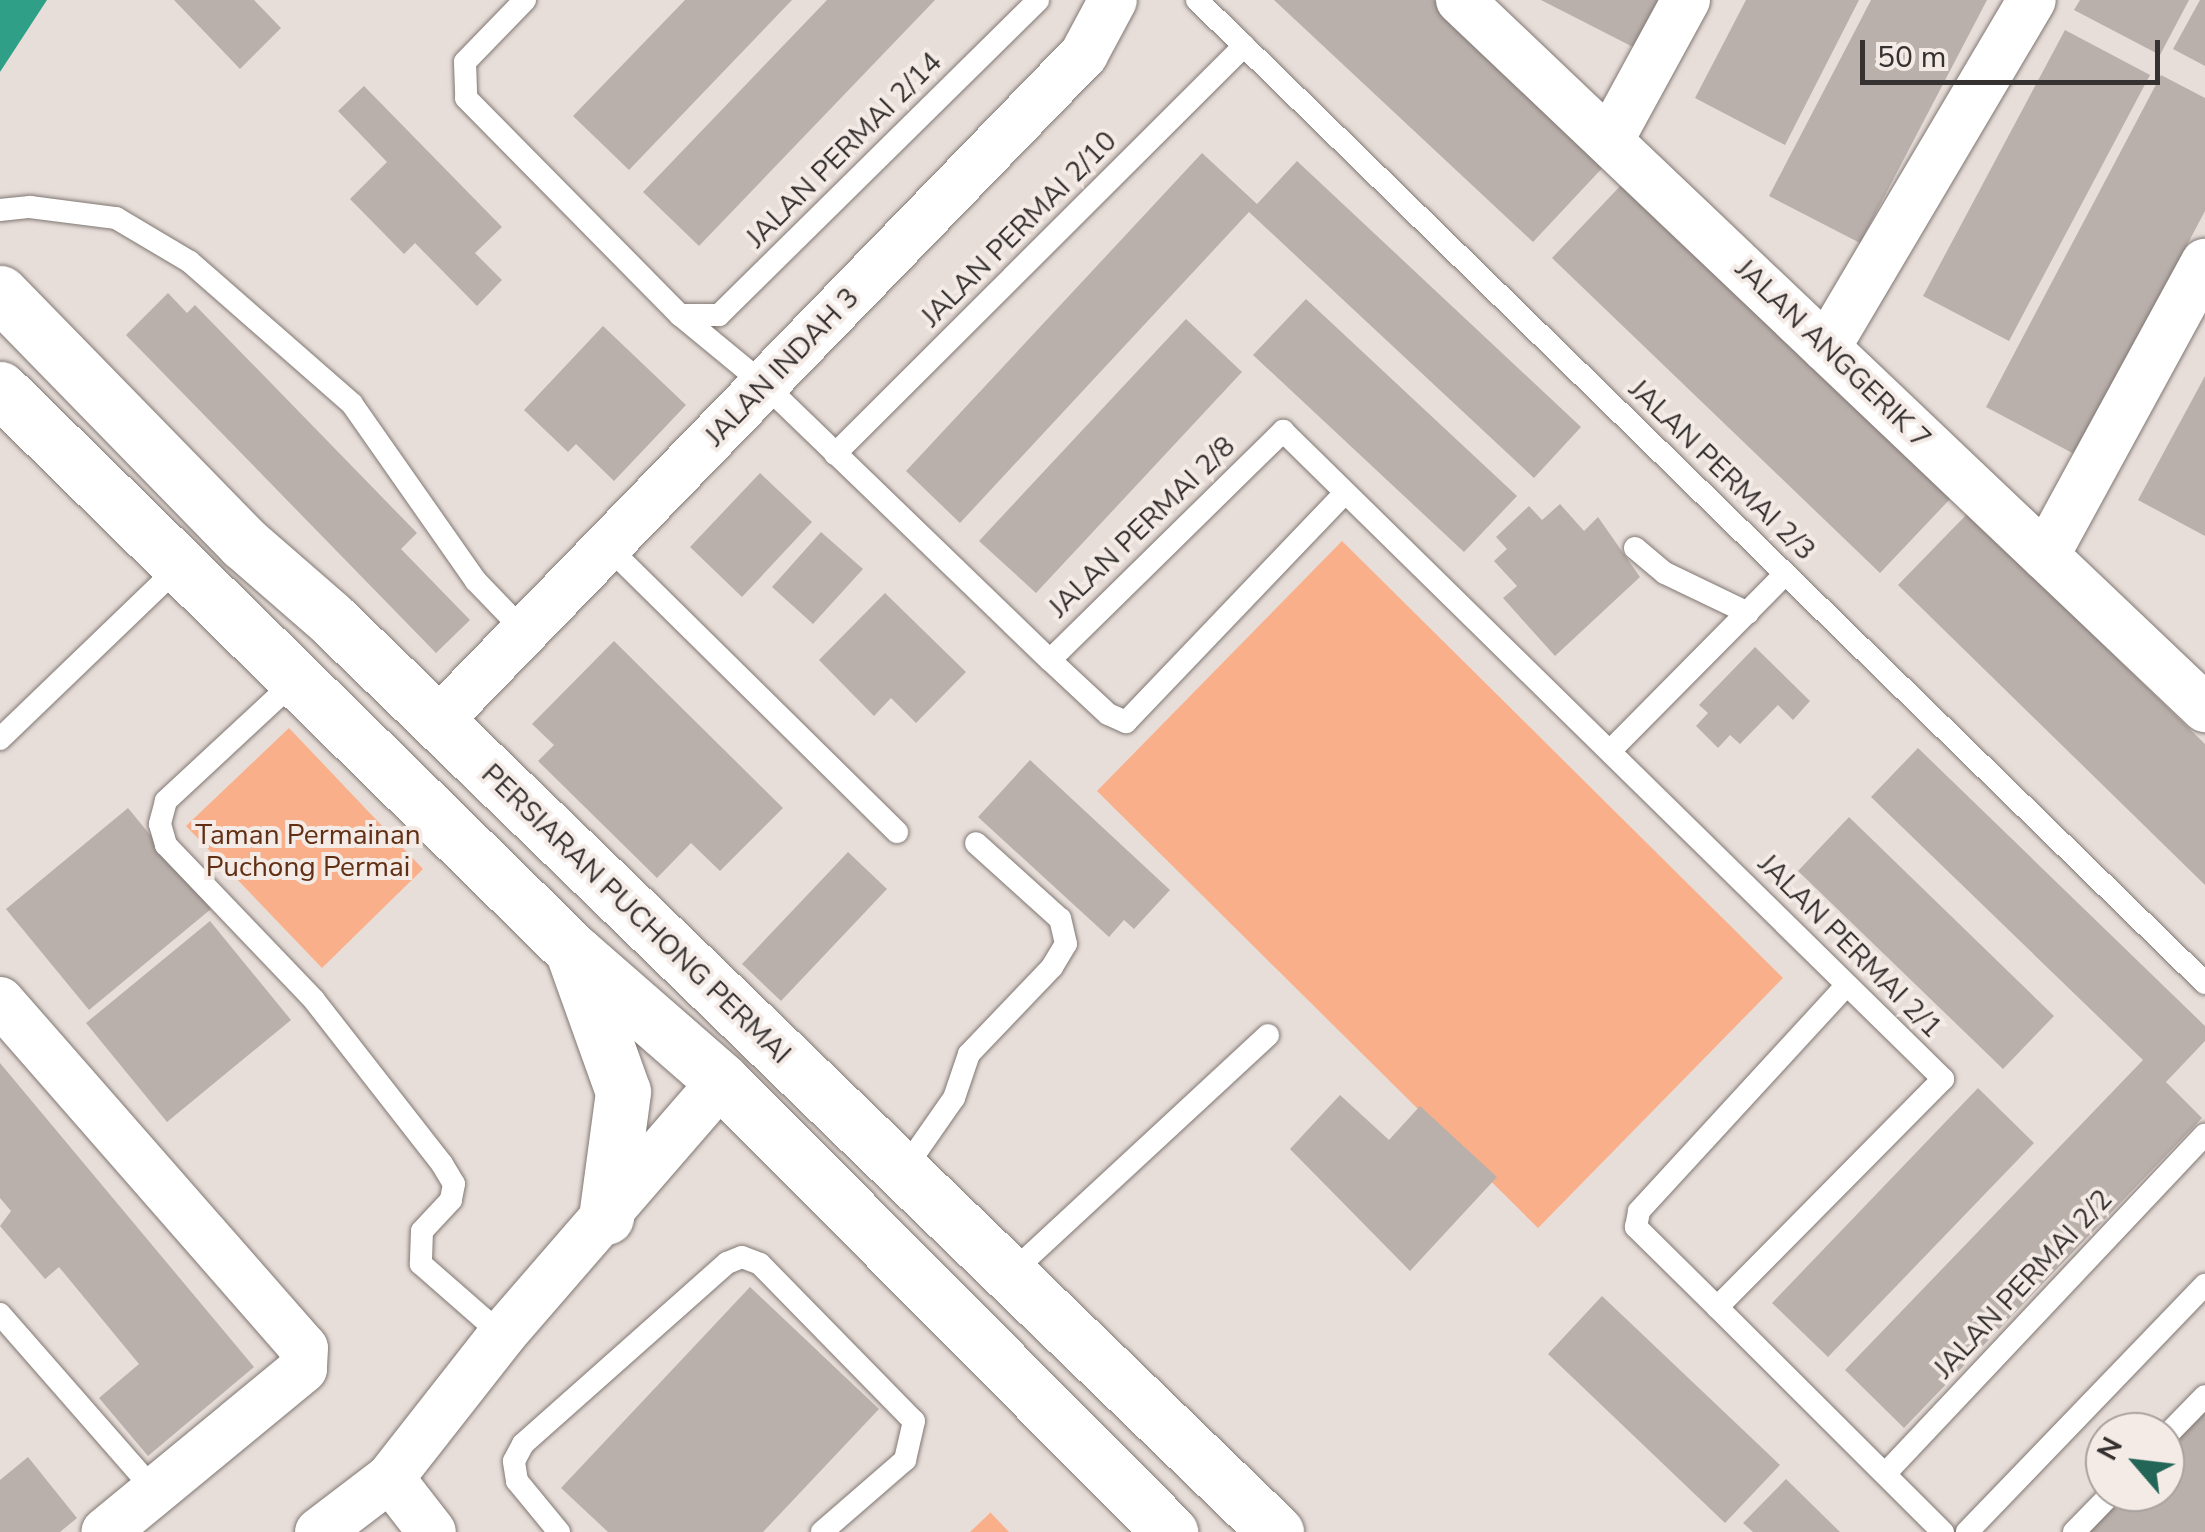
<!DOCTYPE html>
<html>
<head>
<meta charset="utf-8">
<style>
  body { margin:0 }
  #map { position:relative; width:2205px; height:1532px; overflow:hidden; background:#e7ded9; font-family:"Nunito Sans",sans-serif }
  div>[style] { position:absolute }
  .green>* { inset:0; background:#f9af89 }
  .water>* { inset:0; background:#2fa087 }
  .building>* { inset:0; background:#b9b0ac }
  .roads { filter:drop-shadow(0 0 2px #807773) drop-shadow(0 0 2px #807773) }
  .lane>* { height:22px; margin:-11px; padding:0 11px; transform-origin:11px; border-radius:11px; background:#fff }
  .street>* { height:48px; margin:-24px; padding:0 24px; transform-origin:24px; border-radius:24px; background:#fff }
  .secondary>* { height:55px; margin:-27.5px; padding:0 27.5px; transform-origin:27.5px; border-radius:27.5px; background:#fff }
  span { translate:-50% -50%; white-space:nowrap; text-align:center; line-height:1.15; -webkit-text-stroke:8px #f4ebe6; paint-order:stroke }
  .street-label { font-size:28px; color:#363231 }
  .park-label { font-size:28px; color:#613014 }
  .north { position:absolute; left:2085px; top:1412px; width:100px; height:100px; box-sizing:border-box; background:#f4ebe6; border:2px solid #a8a19e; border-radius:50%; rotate:298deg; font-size:28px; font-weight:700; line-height:40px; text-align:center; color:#363231 }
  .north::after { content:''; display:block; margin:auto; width:35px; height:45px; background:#236657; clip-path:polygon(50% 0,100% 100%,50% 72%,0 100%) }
  .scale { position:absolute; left:1860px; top:40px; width:300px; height:45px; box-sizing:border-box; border:5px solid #363231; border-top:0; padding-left:12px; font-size:30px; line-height:35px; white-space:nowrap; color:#363231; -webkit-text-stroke:8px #f4ebe6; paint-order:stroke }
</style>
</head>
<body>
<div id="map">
  <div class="green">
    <i style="clip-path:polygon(1342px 541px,1783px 978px,1538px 1228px,1097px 791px)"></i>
    <i style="clip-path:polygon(289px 728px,423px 869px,322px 968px,186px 826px)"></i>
    <i style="clip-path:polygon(990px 1512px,1009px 1532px,970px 1532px,990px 1513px)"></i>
  </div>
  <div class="water">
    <i style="clip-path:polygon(0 0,47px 0,0 72px)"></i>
  </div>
  <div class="building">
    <i style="clip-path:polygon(174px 0,254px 0,281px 28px,240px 69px)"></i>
    <i style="clip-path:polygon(685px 0,792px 0,629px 170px,573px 116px)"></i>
    <i style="clip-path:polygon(827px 0,935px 0,699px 246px,643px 192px)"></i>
    <i style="clip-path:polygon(1274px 0,1434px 0,1607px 163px,1533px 242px)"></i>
    <i style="clip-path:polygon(1541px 0,1658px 0,1633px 47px)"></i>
    <i style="clip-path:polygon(1746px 0,1859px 0,1785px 145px,1695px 98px)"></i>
    <i style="clip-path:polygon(1871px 0,1987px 0,1860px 243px,1769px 196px)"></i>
    <i style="clip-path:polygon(2080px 0,2189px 0,2160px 55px,2074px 10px)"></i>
    <i style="clip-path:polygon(2200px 0,2205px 0,2205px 66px,2173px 49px)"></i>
    <i style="clip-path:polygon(2065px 30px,2150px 75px,2009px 341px,1923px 296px)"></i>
    <i style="clip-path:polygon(2161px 75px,2205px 98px,2205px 211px,2076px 455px,1986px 407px)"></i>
    <i style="clip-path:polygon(364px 86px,502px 227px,475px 253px,502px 280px,477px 306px,415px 243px,404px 254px,350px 199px,387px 162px,338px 111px)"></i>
    <i style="clip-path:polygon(1202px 153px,1257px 204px,1297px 161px,1581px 427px,1534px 478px,1249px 212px,960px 523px,906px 471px)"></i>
    <i style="clip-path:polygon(1623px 183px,1951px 498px,1880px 573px,1552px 258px)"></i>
    <i style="clip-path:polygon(168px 293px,187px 313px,195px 305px,417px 533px,401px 549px,470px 620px,436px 653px,126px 335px)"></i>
    <i style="clip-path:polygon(1306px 299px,1517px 496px,1464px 552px,1253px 355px)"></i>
    <i style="clip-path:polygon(1186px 319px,1242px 372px,1036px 593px,979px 541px)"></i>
    <i style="clip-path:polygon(603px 326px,686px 405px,614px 481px,576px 444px,568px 452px,524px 410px)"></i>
    <i style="clip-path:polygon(2205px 376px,2205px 536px,2138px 500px)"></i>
    <i style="clip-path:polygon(760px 473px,812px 522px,742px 597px,690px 547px)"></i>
    <i style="clip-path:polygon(1560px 504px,1584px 531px,1598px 517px,1640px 577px,1555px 656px,1503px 598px,1517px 586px,1494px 561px,1507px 549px,1496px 537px,1529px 506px,1542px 520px)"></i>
    <i style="clip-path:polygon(1968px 513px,2205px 744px,2205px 885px,1898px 585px)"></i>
    <i style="clip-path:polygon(821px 532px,863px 569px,813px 624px,772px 587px)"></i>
    <i style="clip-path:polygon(885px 593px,966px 672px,916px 723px,891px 698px,874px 716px,819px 660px)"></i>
    <i style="clip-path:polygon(614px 641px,783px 808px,720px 871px,691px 843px,657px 878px,538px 761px,554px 745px,532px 724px)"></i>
    <i style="clip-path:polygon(1755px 647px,1810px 701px,1793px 720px,1778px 705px,1740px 744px,1730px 735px,1718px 748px,1696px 726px,1708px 713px,1699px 705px)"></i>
    <i style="clip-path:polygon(1918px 748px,2205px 1026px,2205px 1041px,2166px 1082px,2202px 1118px,1904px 1428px,1845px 1370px,2143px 1060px,1871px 797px)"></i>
    <i style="clip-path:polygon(1030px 760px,1170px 890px,1134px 929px,1124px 920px,1109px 937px,978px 817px)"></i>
    <i style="clip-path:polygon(128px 808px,211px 909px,89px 1010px,6px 909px)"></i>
    <i style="clip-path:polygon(1849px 817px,2054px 1016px,2003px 1069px,1798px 871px)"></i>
    <i style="clip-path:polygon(848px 852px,887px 889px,781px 1001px,742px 964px)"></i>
    <i style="clip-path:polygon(210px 921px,291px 1020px,167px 1122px,86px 1023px)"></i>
    <i style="clip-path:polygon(0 1063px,254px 1367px,148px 1456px,99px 1398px,139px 1364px,59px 1267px,45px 1279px,0 1226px,11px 1211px,0 1198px)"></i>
    <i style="clip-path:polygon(1978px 1088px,2034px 1143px,1828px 1357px,1772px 1303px)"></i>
    <i style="clip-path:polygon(1340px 1095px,1389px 1140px,1420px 1106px,1497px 1177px,1410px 1271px,1290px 1149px)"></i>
    <i style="clip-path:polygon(750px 1287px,879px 1409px,763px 1532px,608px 1532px,561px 1488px)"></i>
    <i style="clip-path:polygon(1602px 1296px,1780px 1465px,1725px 1523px,1548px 1354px)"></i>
    <i style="clip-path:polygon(2205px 1412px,2205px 1532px,2088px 1532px,2127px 1492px,2165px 1492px,2165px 1453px)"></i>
    <i style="clip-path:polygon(28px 1457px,77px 1518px,60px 1532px,0 1532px,0 1480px)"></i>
    <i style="clip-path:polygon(1786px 1479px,1840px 1532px,1753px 1532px,1743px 1523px)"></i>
  </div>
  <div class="roads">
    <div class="lane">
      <i style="left:525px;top:0;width:86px;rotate:134.1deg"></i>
      <i style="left:465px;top:62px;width:36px;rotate:88deg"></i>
      <i style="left:466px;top:98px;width:305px;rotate:45.4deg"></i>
      <i style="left:680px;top:315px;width:39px"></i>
      <i style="left:719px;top:315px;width:448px;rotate:-44.6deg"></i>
      <i style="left:1197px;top:0;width:1408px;rotate:44.28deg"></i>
      <i style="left:0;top:210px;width:30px;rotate:-6deg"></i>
      <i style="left:30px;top:207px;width:87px;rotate:7.3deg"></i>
      <i style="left:116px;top:218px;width:86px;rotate:30.7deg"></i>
      <i style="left:190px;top:262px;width:215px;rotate:41.2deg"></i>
      <i style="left:352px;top:404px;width:216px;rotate:55deg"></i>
      <i style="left:476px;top:581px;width:71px;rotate:46.1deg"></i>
      <i style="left:680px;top:315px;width:110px;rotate:39.5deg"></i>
      <i style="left:765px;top:385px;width:396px;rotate:44deg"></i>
      <i style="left:1050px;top:660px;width:327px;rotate:-44.5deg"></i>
      <i style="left:1283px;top:431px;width:925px;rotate:44.47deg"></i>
      <i style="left:1943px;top:1079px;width:321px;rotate:134.7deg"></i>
      <i style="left:1717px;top:1307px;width:319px;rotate:44.9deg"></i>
      <i style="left:835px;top:454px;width:578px;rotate:-44.93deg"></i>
      <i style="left:608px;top:547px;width:406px;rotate:44.6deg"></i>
      <i style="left:1635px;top:548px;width:39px;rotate:40deg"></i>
      <i style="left:1665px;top:573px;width:92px;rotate:25.7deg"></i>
      <i style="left:1050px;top:660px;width:79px;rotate:43deg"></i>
      <i style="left:1108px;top:714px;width:20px;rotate:24deg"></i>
      <i style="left:1126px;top:722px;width:314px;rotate:-46.3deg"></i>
      <i style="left:296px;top:680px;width:178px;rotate:137.1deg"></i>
      <i style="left:166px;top:801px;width:24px;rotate:105deg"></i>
      <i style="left:160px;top:824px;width:22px;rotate:74deg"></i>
      <i style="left:166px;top:845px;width:214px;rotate:46.3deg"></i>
      <i style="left:314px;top:1000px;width:208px;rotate:52deg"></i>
      <i style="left:442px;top:1164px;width:23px;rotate:59deg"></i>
      <i style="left:454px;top:1184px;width:16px;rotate:101deg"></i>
      <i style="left:451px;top:1200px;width:42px;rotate:133.1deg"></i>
      <i style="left:422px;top:1231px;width:33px;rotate:92deg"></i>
      <i style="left:421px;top:1264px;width:108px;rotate:41.2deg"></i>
      <i style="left:0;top:739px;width:250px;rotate:-43.9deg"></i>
      <i style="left:1610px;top:751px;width:249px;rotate:-45.3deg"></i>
      <i style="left:903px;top:1171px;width:89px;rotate:-55.1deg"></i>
      <i style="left:954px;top:1098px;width:46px;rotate:-71.2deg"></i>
      <i style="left:969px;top:1054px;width:120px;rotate:-46.3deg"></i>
      <i style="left:1052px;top:967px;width:27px;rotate:-59deg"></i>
      <i style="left:1066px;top:944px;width:26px;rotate:-103deg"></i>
      <i style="left:1060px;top:919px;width:113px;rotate:-137.9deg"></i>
      <i style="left:1009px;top:1275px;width:353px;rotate:-42.8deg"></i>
      <i style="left:1717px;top:1307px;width:114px;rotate:-135.4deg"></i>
      <i style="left:1636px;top:1227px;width:16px;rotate:-79deg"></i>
      <i style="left:1639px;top:1211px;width:307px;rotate:-47.4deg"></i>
      <i style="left:0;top:1314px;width:235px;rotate:48.8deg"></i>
      <i style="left:2165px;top:1437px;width:57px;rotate:-45.7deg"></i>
      <i style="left:1885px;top:1474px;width:466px;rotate:-46.7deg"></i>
      <i style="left:559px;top:1532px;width:66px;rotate:-129.5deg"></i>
      <i style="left:517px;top:1481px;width:20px;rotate:-99deg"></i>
      <i style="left:514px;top:1461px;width:19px;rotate:-62deg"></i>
      <i style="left:523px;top:1444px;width:273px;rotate:-41.6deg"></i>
      <i style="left:727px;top:1263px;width:16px;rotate:-22deg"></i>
      <i style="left:742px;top:1257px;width:19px;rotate:21deg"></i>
      <i style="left:760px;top:1264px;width:220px;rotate:45.6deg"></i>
      <i style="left:914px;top:1421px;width:40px;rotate:103deg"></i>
      <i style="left:905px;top:1460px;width:110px;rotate:139.1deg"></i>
      <i style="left:1967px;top:1532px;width:343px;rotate:-46.1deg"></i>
      <i style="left:2074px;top:1532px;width:56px;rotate:-45.7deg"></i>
    </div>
    <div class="street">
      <i style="left:1460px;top:0;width:1028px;rotate:43.54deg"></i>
      <i style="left:1609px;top:141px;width:161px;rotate:-61.4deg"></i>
      <i style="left:1826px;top:348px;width:404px;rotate:-59.4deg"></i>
      <i style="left:2045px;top:556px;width:334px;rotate:-61.4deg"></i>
      <i style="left:437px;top:722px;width:930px;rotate:-45.91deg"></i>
      <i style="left:1084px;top:54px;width:61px;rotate:-61.8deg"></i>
      <i style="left:0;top:1001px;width:461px;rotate:48.8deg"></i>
      <i style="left:304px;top:1348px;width:21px;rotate:93deg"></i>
      <i style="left:303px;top:1369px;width:256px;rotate:140.5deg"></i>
      <i style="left:390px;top:1478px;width:68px;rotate:52.1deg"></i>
      <i style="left:319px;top:1532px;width:89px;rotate:-37.3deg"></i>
      <i style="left:390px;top:1478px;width:182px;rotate:-51.9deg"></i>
      <i style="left:502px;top:1335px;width:336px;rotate:-49.1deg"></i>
    </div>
    <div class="secondary">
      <i style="left:0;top:293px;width:349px;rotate:45.7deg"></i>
      <i style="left:244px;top:543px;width:113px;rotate:41deg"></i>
      <i style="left:329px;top:617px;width:1317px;rotate:44.02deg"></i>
      <i style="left:0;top:389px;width:803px;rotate:44.44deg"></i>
      <i style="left:573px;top:951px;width:198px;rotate:41.1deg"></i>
      <i style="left:722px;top:1081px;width:636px;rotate:45.19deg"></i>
      <i style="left:574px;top:955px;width:145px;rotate:70.3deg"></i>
      <i style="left:623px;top:1092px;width:126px;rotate:97.7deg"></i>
    </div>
  </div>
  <div class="street-label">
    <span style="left:844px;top:150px;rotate:-45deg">JALAN PERMAI 2/14</span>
    <span style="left:1019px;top:229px;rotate:-45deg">JALAN PERMAI 2/10</span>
    <span style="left:1833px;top:354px;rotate:44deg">JALAN ANGGERIK 7</span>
    <span style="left:782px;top:367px;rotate:-46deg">JALAN INDAH 3</span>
    <span style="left:1722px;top:470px;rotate:44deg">JALAN PERMAI 2/3</span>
    <span style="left:1142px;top:527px;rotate:-44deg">JALAN PERMAI 2/8</span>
    <span style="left:636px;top:914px;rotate:44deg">PERSIARAN PUCHONG PERMAI</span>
    <span style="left:1850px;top:946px;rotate:45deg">JALAN PERMAI 2/1</span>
    <span style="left:2023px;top:1284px;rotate:-47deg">JALAN PERMAI 2/2</span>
  </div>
  <div class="park-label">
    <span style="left:308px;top:851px">Taman Permainan<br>Puchong Permai</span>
  </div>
  <div class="north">N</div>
  <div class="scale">50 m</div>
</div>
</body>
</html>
